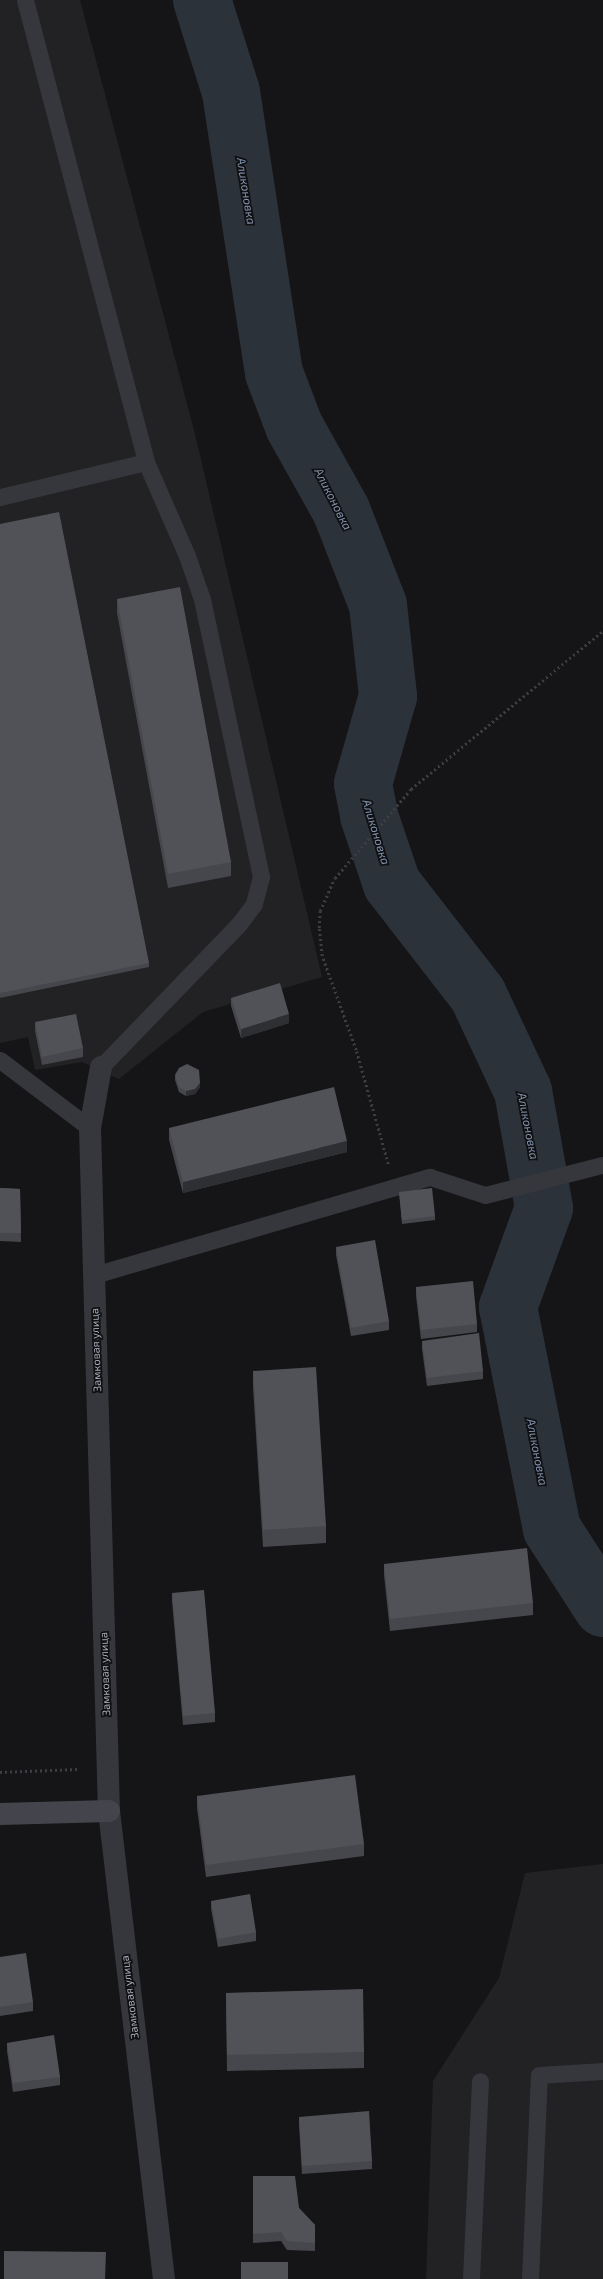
<!DOCTYPE html>
<html>
<head>
<meta charset="utf-8">
<style>
  body { margin:0 }
  #map { position:relative; width:603px; height:2279px; overflow:hidden; background:#151517; font-family:"Exo 2",sans-serif }
  div>[style] { position:absolute }
  .built>* { inset:0; background:#222124 }
  .river>* { height:58px; margin:-29px; padding:0 29px; transform-origin:29px; border-radius:29px; background:#2c323a }
  .path>* { height:2.5px; margin-top:-1.25px; transform-origin:0; background:repeating-linear-gradient(90deg,#3c3e43 0 2px,transparent 0 5px) }
  .lane>* { height:17px; margin:-8.5px; padding:0 8.5px; transform-origin:8.5px; border-radius:8.5px; background:#36373c }
  .street>* { height:22px; margin:-11px; padding:0 11px; transform-origin:11px; border-radius:11px; background:#36373c }
  .secondary>* { height:22px; margin:-11px; padding:0 11px; transform-origin:11px; border-radius:11px; background:#44454c }
  .wall>* { inset:0; background:#46474c }
  .shaded-wall>* { inset:0; background:#2e2f32 }
  .building>* { inset:0; background:#515258 }
  span { translate:-50% -50%; white-space:nowrap; text-align:center; line-height:1.15; -webkit-text-stroke:3.5px #101012; paint-order:stroke }
  .street-label { font-size:11px; color:#a8abb7 }
  .water-label { font-size:12px; color:#8095b0; font-style:italic }
</style>
</head>
<body>
<div id="map">
  <div class="built">
    <i style="clip-path:polygon(0 0,80px 0,195px 434px,322px 977px,203px 1012px,119px 1079px,82px 1062px,35px 1070px,28px 1037px,0 1043px)"></i>
    <i style="clip-path:polygon(603px 1864px,603px 2279px,426px 2279px,433px 2081px,499px 1978px,525px 1873px)"></i>
  </div>
  <div class="river">
    <i style="left:202px;top:0;width:96px;rotate:72.5deg"></i>
    <i style="left:231px;top:92px;width:284px;rotate:81.3deg"></i>
    <i style="left:274px;top:373px;width:57px;rotate:69.3deg"></i>
    <i style="left:294px;top:426px;width:96px;rotate:60.8deg"></i>
    <i style="left:341px;top:510px;width:102px;rotate:68.7deg"></i>
    <i style="left:378px;top:605px;width:92px;rotate:83.7deg"></i>
    <i style="left:388px;top:696px;width:91px;rotate:105.9deg"></i>
    <i style="left:363px;top:784px;width:33px;rotate:79deg"></i>
    <i style="left:369px;top:816px;width:72px;rotate:71.3deg"></i>
    <i style="left:392px;top:884px;width:140px;rotate:52.2deg"></i>
    <i style="left:478px;top:995px;width:106px;rotate:64.9deg"></i>
    <i style="left:523px;top:1091px;width:119px;rotate:79.8deg"></i>
    <i style="left:544px;top:1208px;width:105px;rotate:110deg"></i>
    <i style="left:508px;top:1307px;width:226px;rotate:78.8deg"></i>
    <i style="left:552px;top:1529px;width:94px;rotate:57.2deg"></i>
  </div>
  <div class="path">
    <i style="left:388px;top:1164px;width:118px;rotate:-105.7deg"></i>
    <i style="left:356px;top:1050px;width:100px;rotate:-109.9deg"></i>
    <i style="left:322px;top:956px;width:28px;rotate:-96deg"></i>
    <i style="left:319px;top:928px;width:17px;rotate:-87deg"></i>
    <i style="left:320px;top:911px;width:36px;rotate:-66deg"></i>
    <i style="left:335px;top:878px;width:117px;rotate:-49.5deg"></i>
    <i style="left:411px;top:789px;width:249px;rotate:-39.5deg"></i>
    <i style="left:0;top:1772px;width:79px;rotate:-2.2deg"></i>
  </div>
  <div class="lane">
    <i style="left:25px;top:0;width:478px;rotate:75.3deg"></i>
    <i style="left:146px;top:462px;width:103px;rotate:66.4deg"></i>
    <i style="left:187px;top:556px;width:46px;rotate:70.8deg"></i>
    <i style="left:202px;top:599px;width:284px;rotate:78deg"></i>
    <i style="left:261px;top:877px;width:28px;rotate:105deg"></i>
    <i style="left:254px;top:904px;width:25px;rotate:127deg"></i>
    <i style="left:239px;top:924px;width:199px;rotate:134deg"></i>
    <i style="left:0;top:497px;width:150px;rotate:-13.5deg"></i>
    <i style="left:0;top:1060px;width:113px;rotate:37.1deg"></i>
    <i style="left:94px;top:1275px;width:350px;rotate:-16.3deg"></i>
    <i style="left:430px;top:1177px;width:58px;rotate:18.1deg"></i>
    <i style="left:485px;top:1195px;width:121px;rotate:-14.4deg"></i>
    <i style="left:471px;top:2279px;width:198px;rotate:-87.4deg"></i>
    <i style="left:530px;top:2279px;width:204px;rotate:-87.5deg"></i>
    <i style="left:539px;top:2075px;width:64px;rotate:-3.6deg"></i>
  </div>
  <div class="street">
    <i style="left:101px;top:1067px;width:62px;rotate:100.2deg"></i>
    <i style="left:90px;top:1128px;width:683px;rotate:88.41deg"></i>
    <i style="left:109px;top:1811px;width:471px;rotate:83.3deg"></i>
  </div>
  <div class="secondary">
    <i style="left:0;top:1814px;width:109px;rotate:-1.6deg"></i>
  </div>
  <div class="wall">
    <i style="clip-path:polygon(0 524px,149px 963px,149px 967px,0 998px)"></i>
    <i style="clip-path:polygon(117px 599px,231px 862px,231px 876px,168px 888px,117px 613px)"></i>
    <i style="clip-path:polygon(231px 998px,289px 1023px,241px 1038px,231px 1006px)"></i>
    <i style="clip-path:polygon(35px 1022px,83px 1048px,83px 1057px,42px 1065px,35px 1031px)"></i>
    <i style="clip-path:polygon(175px 1075px,200px 1087px,195px 1094px,186px 1096px,179px 1092px,175px 1080px)"></i>
    <i style="clip-path:polygon(169px 1128px,347px 1152px,183px 1193px,169px 1140px)"></i>
    <i style="clip-path:polygon(0 1188px,20px 1189px,21px 1242px,0 1241px)"></i>
    <i style="clip-path:polygon(399px 1192px,435px 1216px,435px 1220px,402px 1224px)"></i>
    <i style="clip-path:polygon(336px 1247px,389px 1321px,389px 1330px,351px 1336px,336px 1255px)"></i>
    <i style="clip-path:polygon(416px 1287px,477px 1324px,477px 1332px,421px 1339px,416px 1296px)"></i>
    <i style="clip-path:polygon(422px 1341px,483px 1371px,483px 1379px,427px 1386px,422px 1349px)"></i>
    <i style="clip-path:polygon(253px 1371px,326px 1526px,326px 1543px,263px 1547px,253px 1387px)"></i>
    <i style="clip-path:polygon(384px 1564px,533px 1603px,533px 1615px,390px 1631px,384px 1575px)"></i>
    <i style="clip-path:polygon(172px 1593px,215px 1713px,215px 1722px,183px 1725px,172px 1601px)"></i>
    <i style="clip-path:polygon(197px 1796px,364px 1844px,364px 1856px,206px 1877px,197px 1808px)"></i>
    <i style="clip-path:polygon(211px 1901px,256px 1932px,256px 1941px,218px 1947px,211px 1909px)"></i>
    <i style="clip-path:polygon(0 1957px,33px 2002px,33px 2011px,0 2016px)"></i>
    <i style="clip-path:polygon(226px 1993px,364px 2052px,364px 2068px,227px 2071px)"></i>
    <i style="clip-path:polygon(7px 2043px,60px 2077px,60px 2085px,13px 2092px,7px 2051px)"></i>
    <i style="clip-path:polygon(299px 2117px,372px 2161px,372px 2169px,302px 2174px,299px 2125px)"></i>
    <i style="clip-path:polygon(253px 2176px,299px 2208px,315px 2225px,315px 2251px,287px 2250px,281px 2241px,253px 2243px)"></i>
  </div>
  <div class="shaded-wall">
    <i style="clip-path:polygon(289px 1014px,289px 1023px,241px 1038px,241px 1029px)"></i>
    <i style="clip-path:polygon(200px 1083px,200px 1087px,195px 1094px,186px 1096px,186px 1091px)"></i>
    <i style="clip-path:polygon(347px 1141px,347px 1152px,183px 1193px,183px 1182px)"></i>
  </div>
  <div class="building">
    <i style="clip-path:polygon(59px 512px,149px 963px,0 993px,0 524px)"></i>
    <i style="clip-path:polygon(180px 587px,231px 862px,168px 874px,117px 599px)"></i>
    <i style="clip-path:polygon(280px 983px,289px 1014px,241px 1029px,231px 998px)"></i>
    <i style="clip-path:polygon(76px 1014px,83px 1048px,42px 1057px,35px 1022px)"></i>
    <i style="clip-path:polygon(187px 1064px,199px 1070px,200px 1083px,195px 1089px,186px 1091px,179px 1087px,175px 1075px,179px 1068px)"></i>
    <i style="clip-path:polygon(334px 1087px,347px 1141px,183px 1182px,169px 1128px)"></i>
    <i style="clip-path:polygon(0 1188px,20px 1189px,21px 1233px,0 1233px)"></i>
    <i style="clip-path:polygon(432px 1188px,435px 1216px,402px 1220px,399px 1192px)"></i>
    <i style="clip-path:polygon(375px 1240px,389px 1321px,351px 1328px,336px 1247px)"></i>
    <i style="clip-path:polygon(473px 1281px,477px 1324px,421px 1330px,416px 1287px)"></i>
    <i style="clip-path:polygon(479px 1333px,483px 1371px,427px 1378px,422px 1341px)"></i>
    <i style="clip-path:polygon(316px 1367px,326px 1526px,263px 1530px,253px 1371px)"></i>
    <i style="clip-path:polygon(527px 1548px,533px 1603px,390px 1619px,384px 1564px)"></i>
    <i style="clip-path:polygon(204px 1590px,215px 1713px,183px 1716px,172px 1593px)"></i>
    <i style="clip-path:polygon(355px 1775px,364px 1844px,206px 1865px,197px 1796px)"></i>
    <i style="clip-path:polygon(250px 1894px,256px 1932px,218px 1939px,211px 1901px)"></i>
    <i style="clip-path:polygon(26px 1953px,33px 2002px,0 2007px,0 1957px)"></i>
    <i style="clip-path:polygon(363px 1989px,364px 2052px,227px 2055px,226px 1993px)"></i>
    <i style="clip-path:polygon(54px 2035px,60px 2077px,13px 2083px,7px 2043px)"></i>
    <i style="clip-path:polygon(369px 2111px,372px 2161px,302px 2166px,299px 2117px)"></i>
    <i style="clip-path:polygon(253px 2176px,295px 2176px,299px 2208px,315px 2225px,315px 2243px,287px 2241px,281px 2232px,253px 2234px)"></i>
    <i style="clip-path:polygon(4px 2251px,106px 2252px,105px 2279px,4px 2279px)"></i>
    <i style="clip-path:polygon(241px 2262px,288px 2262px,288px 2279px,241px 2279px)"></i>
  </div>
  <div class="street-label">
    <span style="left:96px;top:1350px;rotate:-92deg">Замковая улица</span>
    <span style="left:105px;top:1674px;rotate:-92deg">Замковая улица</span>
    <span style="left:130px;top:1997px;rotate:-97deg">Замковая улица</span>
  </div>
  <div class="water-label">
    <span style="left:246px;top:191px;rotate:81deg">Аликоновка</span>
    <span style="left:333px;top:499px;rotate:63deg">Аликоновка</span>
    <span style="left:376px;top:832px;rotate:73deg">Аликоновка</span>
    <span style="left:528px;top:1126px;rotate:79deg">Аликоновка</span>
    <span style="left:537px;top:1452px;rotate:79deg">Аликоновка</span>
  </div>
</div>
</body>
</html>
